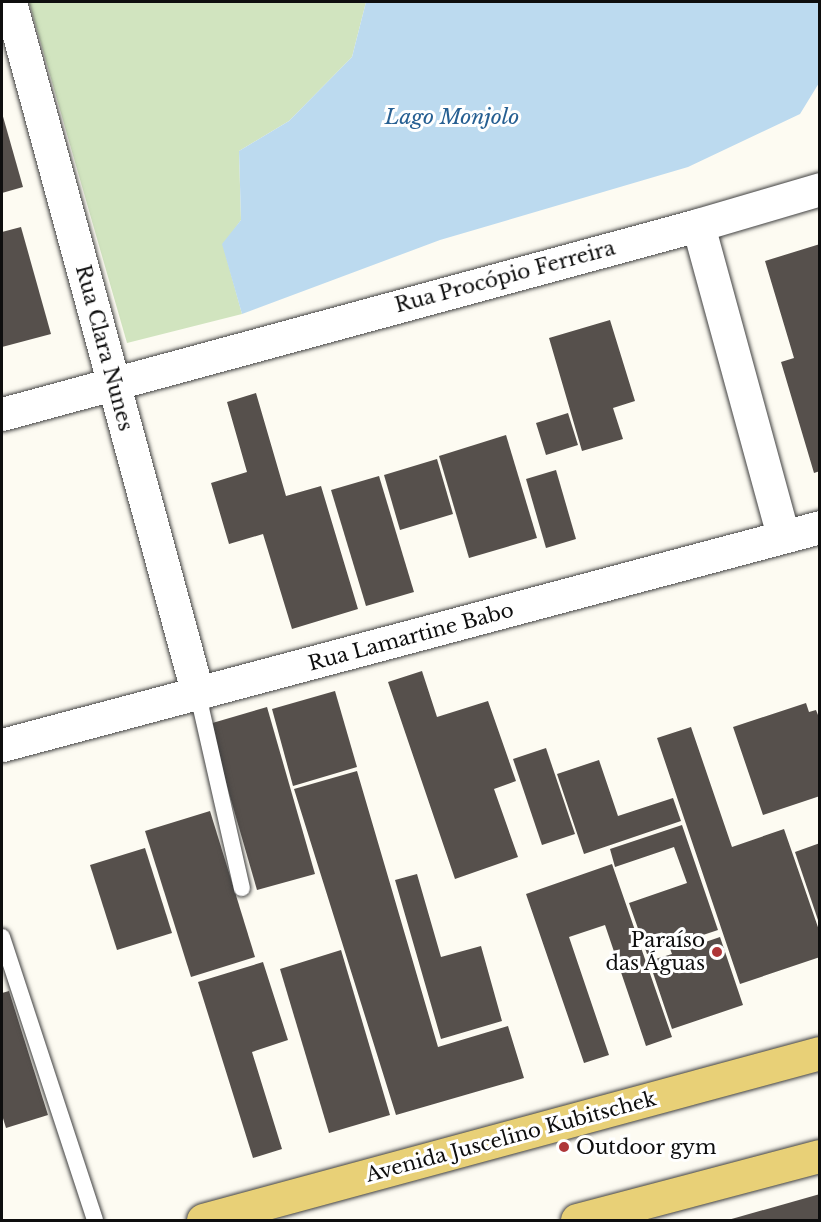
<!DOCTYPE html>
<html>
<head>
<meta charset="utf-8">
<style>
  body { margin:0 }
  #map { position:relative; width:821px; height:1222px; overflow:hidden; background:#fdfbf2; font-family:"Libre Baskerville",serif }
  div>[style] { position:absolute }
  .green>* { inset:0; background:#d1e4bf }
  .water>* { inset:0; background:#bcdaef }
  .building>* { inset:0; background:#56504c }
  .roads { filter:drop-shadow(0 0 2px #414141) drop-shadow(0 0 2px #414141) }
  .service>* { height:16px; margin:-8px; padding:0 8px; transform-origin:8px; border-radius:8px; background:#fff }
  .minor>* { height:33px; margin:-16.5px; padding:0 16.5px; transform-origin:16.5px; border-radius:16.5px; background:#fff }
  .primary>* { height:33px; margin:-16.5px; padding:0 16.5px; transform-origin:16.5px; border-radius:16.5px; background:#e8d077 }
  .dots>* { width:16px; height:16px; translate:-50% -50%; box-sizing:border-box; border:3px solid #fff; border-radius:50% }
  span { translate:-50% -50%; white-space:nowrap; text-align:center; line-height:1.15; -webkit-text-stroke:6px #fff; paint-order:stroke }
  .street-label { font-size:20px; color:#0e0e0e }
  .poi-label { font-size:20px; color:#0e0e0e }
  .right { translate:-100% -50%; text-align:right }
  .left { translate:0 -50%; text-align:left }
  .water-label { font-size:21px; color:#265f92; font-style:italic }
  .frame { position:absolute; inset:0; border:3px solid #0e0e0e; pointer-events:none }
</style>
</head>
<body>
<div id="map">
  <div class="green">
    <i style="clip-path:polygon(29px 2px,366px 2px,352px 57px,289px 121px,239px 151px,241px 220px,223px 245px,242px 314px,127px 343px)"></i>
  </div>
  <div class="water">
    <i style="clip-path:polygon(366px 2px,819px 2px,819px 83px,800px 114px,688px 167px,440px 240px,242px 314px,222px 244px,241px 220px,239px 151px,289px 121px,352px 57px)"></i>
  </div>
  <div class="building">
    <i style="clip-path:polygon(2px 113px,23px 187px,2px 193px)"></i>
    <i style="clip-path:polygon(21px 227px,51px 334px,2px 347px,2px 232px)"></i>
    <i style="clip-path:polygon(820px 244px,820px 471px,814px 473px,781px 362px,794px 358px,765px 261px)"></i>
    <i style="clip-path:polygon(610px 320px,635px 401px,613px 408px,623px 439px,582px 451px,549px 338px)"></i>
    <i style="clip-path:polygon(256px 393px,286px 496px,321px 486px,358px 609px,292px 629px,263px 534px,229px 544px,211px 483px,247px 472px,227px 402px)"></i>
    <i style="clip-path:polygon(568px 413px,578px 445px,546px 455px,536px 423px)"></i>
    <i style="clip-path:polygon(506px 435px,537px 538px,469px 558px,439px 456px)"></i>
    <i style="clip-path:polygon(437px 459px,453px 514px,400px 530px,384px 475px)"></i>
    <i style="clip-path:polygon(556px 470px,576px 539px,546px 548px,526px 479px)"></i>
    <i style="clip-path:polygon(379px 476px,414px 592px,366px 606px,331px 490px)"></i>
    <i style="clip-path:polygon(422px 671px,437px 717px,488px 701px,516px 781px,494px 789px,518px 857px,455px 879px,388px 682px)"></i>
    <i style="clip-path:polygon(335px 691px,357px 767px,293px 786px,272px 709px)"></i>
    <i style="clip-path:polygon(806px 703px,809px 712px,816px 710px,820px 720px,820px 796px,763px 815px,733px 727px)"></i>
    <i style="clip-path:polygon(267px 707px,315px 874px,257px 890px,209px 724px)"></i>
    <i style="clip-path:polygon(691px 727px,732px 847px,784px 829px,820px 933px,820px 957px,740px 984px,657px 738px)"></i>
    <i style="clip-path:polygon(546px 748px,575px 834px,542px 845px,513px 759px)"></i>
    <i style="clip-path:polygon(599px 760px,618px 816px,673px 798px,681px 821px,584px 854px,557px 774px)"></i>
    <i style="clip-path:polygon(357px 771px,438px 1047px,508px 1026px,524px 1078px,396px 1115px,294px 789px)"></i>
    <i style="clip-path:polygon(210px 811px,255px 957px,191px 977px,145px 831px)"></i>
    <i style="clip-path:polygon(682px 825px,718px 930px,685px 941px,688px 948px,720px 937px,743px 1005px,672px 1029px,649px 961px,672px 954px,669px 946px,647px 954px,629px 903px,687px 883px,674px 847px,615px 867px,610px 849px)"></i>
    <i style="clip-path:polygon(820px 843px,820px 923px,819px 923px,795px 852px)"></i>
    <i style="clip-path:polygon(145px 848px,172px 933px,117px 950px,90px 865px)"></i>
    <i style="clip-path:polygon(612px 864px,672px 1037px,646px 1046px,605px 925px,569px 937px,609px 1055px,584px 1063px,526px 894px)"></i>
    <i style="clip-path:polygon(417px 874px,441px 957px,481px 946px,502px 1021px,441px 1039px,395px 880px)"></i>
    <i style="clip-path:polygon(341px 950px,390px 1115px,329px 1133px,280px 969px)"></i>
    <i style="clip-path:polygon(263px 962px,288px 1040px,252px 1052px,282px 1149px,253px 1158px,198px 982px)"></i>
    <i style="clip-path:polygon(9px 991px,48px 1115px,6px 1128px,2px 1115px,2px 993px)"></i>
    <i style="clip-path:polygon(820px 1194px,820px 1220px,728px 1220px)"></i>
  </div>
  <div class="roads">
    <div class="service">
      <i style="left:198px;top:695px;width:198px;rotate:77.2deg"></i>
      <i style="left:2px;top:937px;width:298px;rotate:71.8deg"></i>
    </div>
    <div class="minor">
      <i style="left:10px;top:2px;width:718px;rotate:74.82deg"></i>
      <i style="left:698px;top:225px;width:127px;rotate:-16.4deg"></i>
      <i style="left:2px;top:414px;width:721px;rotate:-15.19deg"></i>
      <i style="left:698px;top:225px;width:322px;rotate:74.7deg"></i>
      <i style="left:2px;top:745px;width:847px;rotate:-14.92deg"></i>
    </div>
    <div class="primary">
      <i style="left:203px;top:1220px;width:639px;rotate:-15.15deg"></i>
      <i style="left:577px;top:1220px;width:251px;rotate:-14.8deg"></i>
    </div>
  </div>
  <div class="dots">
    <i style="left:717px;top:952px;background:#ae3638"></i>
    <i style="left:564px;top:1147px;background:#ae3638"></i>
  </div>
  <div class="street-label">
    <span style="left:505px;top:277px;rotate:-15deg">Rua Procópio Ferreira</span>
    <span style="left:104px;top:348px;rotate:75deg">Rua Clara Nunes</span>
    <span style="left:411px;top:637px;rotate:-15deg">Rua Lamartine Babo</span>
    <span style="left:511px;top:1137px;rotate:-15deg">Avenida Juscelino Kubitschek</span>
  </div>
  <div class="poi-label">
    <span class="right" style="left:705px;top:952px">Paraíso<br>das Águas</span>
    <span class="left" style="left:576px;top:1147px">Outdoor gym</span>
  </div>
  <div class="water-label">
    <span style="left:452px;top:117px">Lago Monjolo</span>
  </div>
  <div class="frame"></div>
</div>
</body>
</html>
